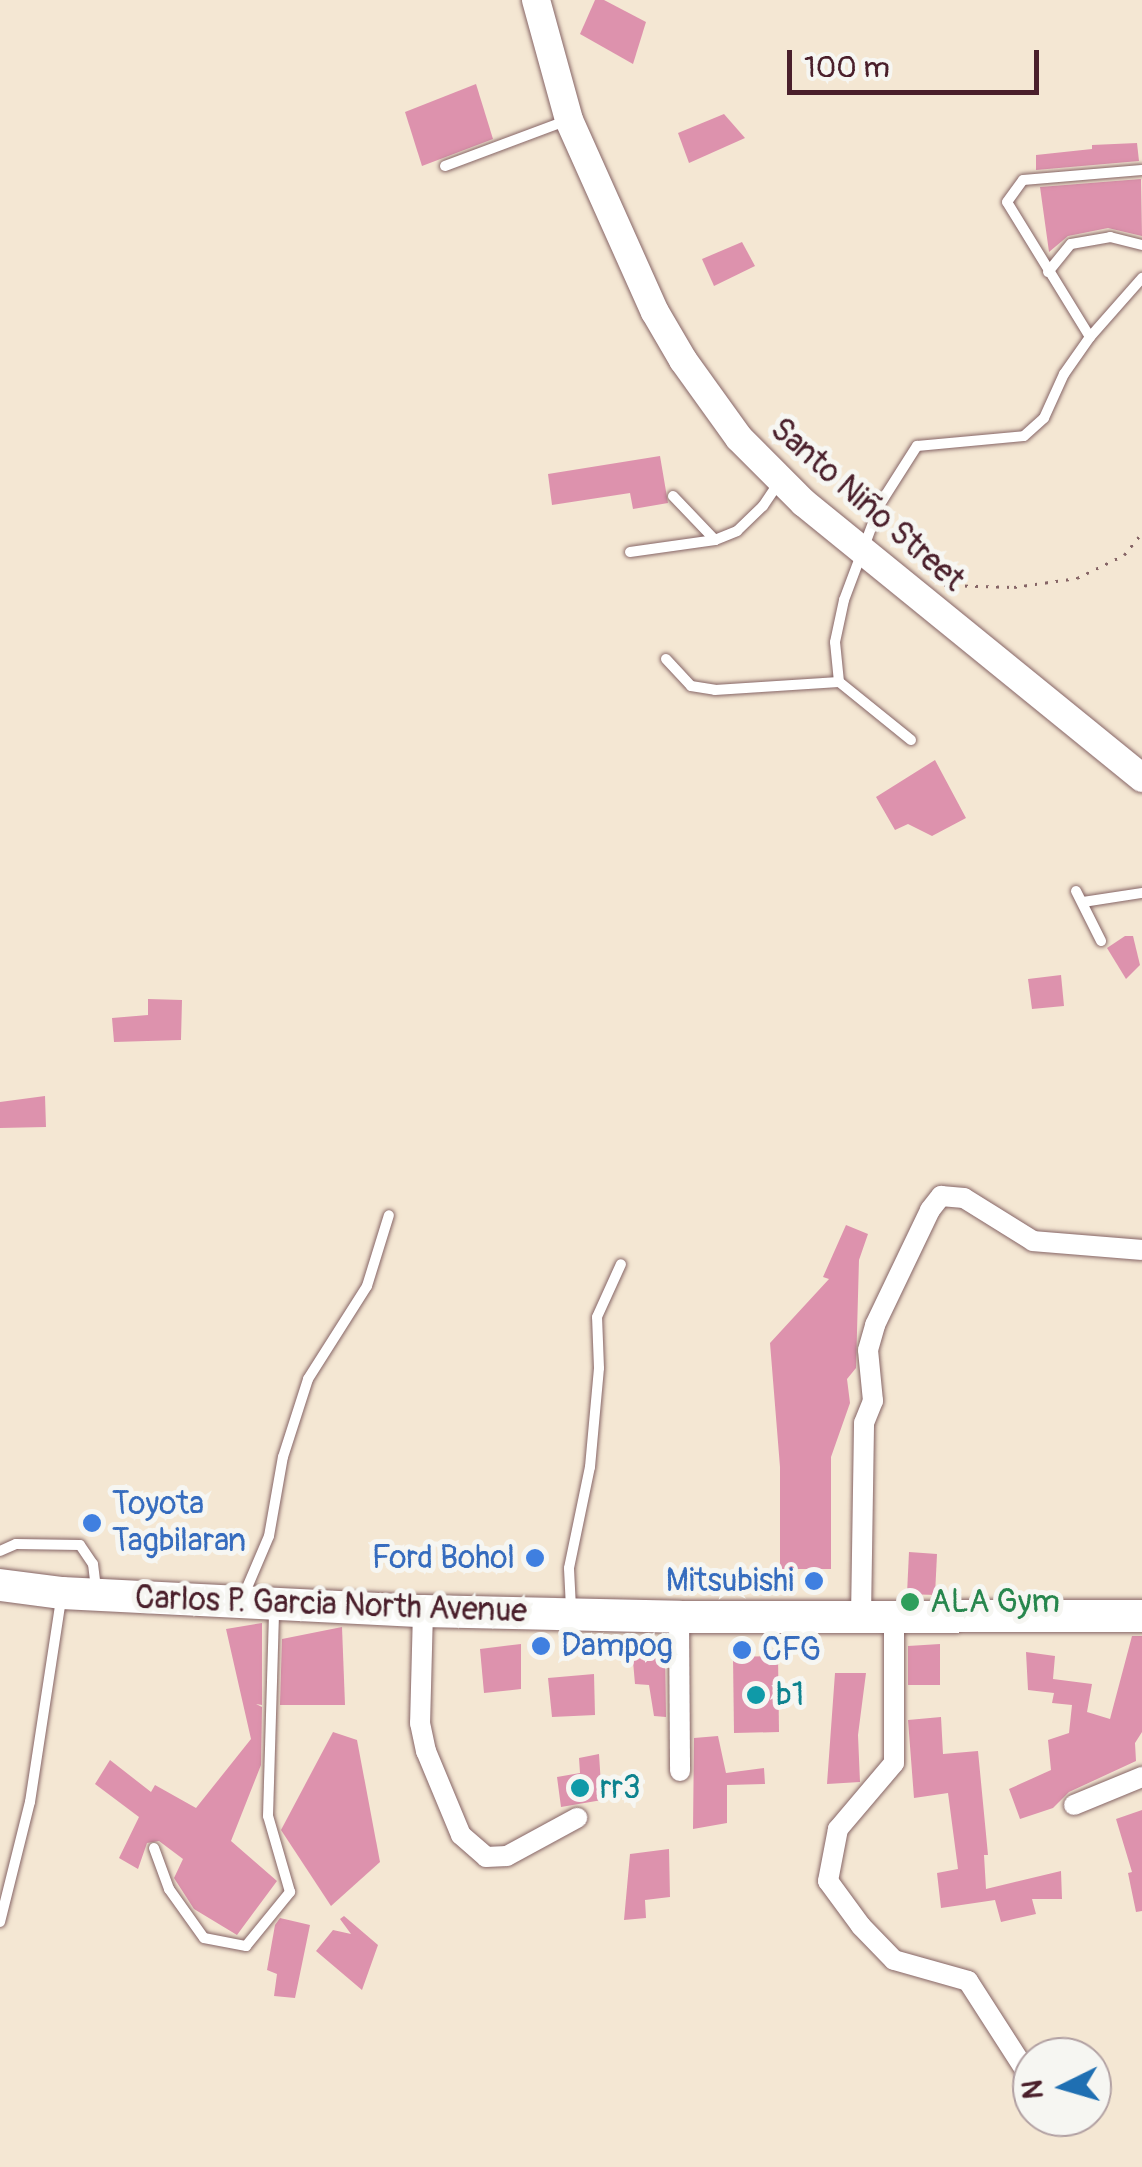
<!DOCTYPE html>
<html>
<head>
<meta charset="utf-8">
<style>
  body { margin:0 }
  #map { position:relative; width:1142px; height:2167px; overflow:hidden; background:#f4e7d3; font-family:Pangolin,sans-serif }
  div>[style] { position:absolute }
  .building>* { inset:0; background:#dd92ad }
  .path>* { height:2.5px; margin-top:-1.25px; transform-origin:0; background:repeating-linear-gradient(90deg,#866566 0 2.5px,transparent 0 10.5px) }
  .roads { filter:drop-shadow(0 0 2px #866566) drop-shadow(0 0 2px #866566) }
  .service>* { height:10px; margin:-5px; padding:0 5px; transform-origin:5px; border-radius:5px; background:#fff }
  .minor>* { height:20px; margin:-10px; padding:0 10px; transform-origin:10px; border-radius:10px; background:#fff }
  .secondary>* { height:28px; margin:-14px; padding:0 14px; transform-origin:14px; border-radius:14px; background:#fff }
  .primary>* { height:32px; margin:-16px; padding:0 16px; transform-origin:16px; border-radius:16px; background:#fff }
  .dots>* { width:28px; height:28px; translate:-50% -50%; box-sizing:border-box; border:5px solid #f6f6f2; border-radius:50% }
  span { translate:-50% -50%; white-space:nowrap; text-align:center; line-height:1.15; -webkit-text-stroke:10px #f6f6f2; paint-order:stroke }
  .street-label { font-size:32px; color:#4a1f2b }
  .shop-label { font-size:32px; color:#366cbe }
  .left { translate:0 -50%; text-align:left }
  .right { translate:-100% -50%; text-align:right }
  .leisure-label { font-size:32px; color:#27864d }
  .culture-label { font-size:32px; color:#0d838f }
  .north { position:absolute; left:1012px; top:2037px; width:100px; height:100px; box-sizing:border-box; background:#f6f6f2; border:2px solid #b1a0a2; border-radius:50%; rotate:265deg; font-size:28px; font-weight:700; line-height:40px; text-align:center; color:#4a1f2b }
  .north::after { content:''; display:block; margin:auto; width:35px; height:45px; background:#1f6fb2; clip-path:polygon(50% 0,100% 100%,50% 72%,0 100%) }
  .scale { position:absolute; left:787px; top:50px; width:252px; height:45px; box-sizing:border-box; border:5px solid #4a1f2b; border-top:0; padding-left:12px; font-size:30px; line-height:35px; white-space:nowrap; color:#4a1f2b; -webkit-text-stroke:8px #f6f6f2; paint-order:stroke }
</style>
</head>
<body>
<div id="map">
  <div class="building">
    <i style="clip-path:polygon(595px 0,604px 0,646px 22px,633px 64px,580px 34px)"></i>
    <i style="clip-path:polygon(476px 84px,493px 139px,422px 166px,405px 112px)"></i>
    <i style="clip-path:polygon(724px 114px,745px 138px,689px 163px,678px 133px)"></i>
    <i style="clip-path:polygon(1137px 143px,1139px 161px,1036px 170px,1036px 155px,1092px 149px,1092px 145px)"></i>
    <i style="clip-path:polygon(1141px 179px,1142px 236px,1108px 228px,1068px 236px,1049px 252px,1040px 187px)"></i>
    <i style="clip-path:polygon(742px 242px,755px 266px,714px 286px,702px 259px)"></i>
    <i style="clip-path:polygon(660px 456px,668px 503px,633px 509px,630px 493px,552px 505px,548px 474px)"></i>
    <i style="clip-path:polygon(935px 760px,966px 818px,932px 836px,908px 824px,895px 830px,876px 797px)"></i>
    <i style="clip-path:polygon(1125px 936px,1133px 936px,1140px 965px,1126px 979px,1107px 948px)"></i>
    <i style="clip-path:polygon(1061px 975px,1064px 1006px,1032px 1009px,1028px 979px)"></i>
    <i style="clip-path:polygon(148px 999px,182px 1000px,181px 1040px,114px 1042px,112px 1018px,148px 1015px)"></i>
    <i style="clip-path:polygon(45px 1096px,46px 1127px,0 1128px,0 1102px)"></i>
    <i style="clip-path:polygon(846px 1225px,868px 1234px,859px 1260px,856px 1368px,847px 1379px,850px 1403px,831px 1457px,831px 1569px,780px 1569px,780px 1467px,770px 1343px,829px 1279px,823px 1277px)"></i>
    <i style="clip-path:polygon(909px 1552px,937px 1554px,935px 1595px,907px 1594px)"></i>
    <i style="clip-path:polygon(262px 1623px,262px 1705px,256px 1704px,262px 1707px,261px 1765px,231px 1841px,277px 1881px,237px 1935px,194px 1909px,174px 1878px,183px 1859px,159px 1841px,147px 1843px,138px 1869px,119px 1858px,139px 1817px,95px 1784px,110px 1760px,151px 1792px,155px 1785px,196px 1808px,251px 1739px,226px 1629px)"></i>
    <i style="clip-path:polygon(342px 1627px,345px 1705px,280px 1705px,282px 1639px)"></i>
    <i style="clip-path:polygon(1132px 1636px,1142px 1636px,1142px 1732px,1135px 1743px,1136px 1761px,1069px 1792px,1053px 1808px,1020px 1819px,1009px 1789px,1051px 1770px,1048px 1740px,1069px 1733px,1072px 1705px,1052px 1703px,1054px 1693px,1028px 1690px,1026px 1652px,1055px 1656px,1053px 1679px,1092px 1684px,1087px 1712px,1110px 1719px)"></i>
    <i style="clip-path:polygon(521px 1644px,521px 1689px,484px 1693px,480px 1649px)"></i>
    <i style="clip-path:polygon(940px 1644px,940px 1685px,908px 1685px,908px 1646px)"></i>
    <i style="clip-path:polygon(665px 1649px,666px 1717px,654px 1716px,649px 1685px,635px 1684px,632px 1650px)"></i>
    <i style="clip-path:polygon(778px 1656px,779px 1732px,734px 1733px,733px 1657px)"></i>
    <i style="clip-path:polygon(835px 1673px,866px 1673px,858px 1735px,860px 1782px,827px 1784px)"></i>
    <i style="clip-path:polygon(594px 1674px,595px 1715px,552px 1717px,548px 1678px)"></i>
    <i style="clip-path:polygon(941px 1717px,943px 1754px,978px 1751px,988px 1855px,984px 1855px,986px 1889px,1061px 1871px,1062px 1899px,1032px 1899px,1036px 1914px,1001px 1922px,995px 1900px,941px 1908px,937px 1873px,958px 1869px,948px 1793px,914px 1798px,908px 1720px)"></i>
    <i style="clip-path:polygon(333px 1732px,357px 1740px,380px 1862px,331px 1906px,281px 1830px)"></i>
    <i style="clip-path:polygon(718px 1736px,726px 1773px,764px 1768px,765px 1784px,727px 1785px,727px 1823px,693px 1829px,694px 1738px)"></i>
    <i style="clip-path:polygon(599px 1754px,602px 1800px,561px 1807px,557px 1777px,580px 1773px,579px 1758px)"></i>
    <i style="clip-path:polygon(1142px 1810px,1142px 1911px,1136px 1912px,1128px 1873px,1132px 1872px,1116px 1819px)"></i>
    <i style="clip-path:polygon(669px 1849px,670px 1897px,645px 1900px,646px 1918px,624px 1920px,630px 1854px)"></i>
    <i style="clip-path:polygon(344px 1916px,378px 1945px,362px 1990px,316px 1951px,333px 1930px,351px 1934px,340px 1919px)"></i>
    <i style="clip-path:polygon(280px 1918px,310px 1925px,295px 1998px,274px 1996px,277px 1974px,267px 1970px,275px 1925px)"></i>
  </div>
  <div class="path">
    <i style="left:944px;top:585px;width:70px;rotate:1.6deg"></i>
    <i style="left:1014px;top:587px;width:64px;rotate:-8.1deg"></i>
    <i style="left:1077px;top:578px;width:52px;rotate:-26.1deg"></i>
    <i style="left:1124px;top:555px;width:28px;rotate:-51deg"></i>
  </div>
  <div class="roads">
    <div class="service">
      <i style="left:445px;top:166px;width:131px;rotate:-20.5deg"></i>
      <i style="left:1048px;top:272px;width:36px;rotate:-51deg"></i>
      <i style="left:1071px;top:244px;width:40px;rotate:-10deg"></i>
      <i style="left:1110px;top:237px;width:33px;rotate:14deg"></i>
      <i style="left:1090px;top:337px;width:79px;rotate:-48.6deg"></i>
      <i style="left:673px;top:496px;width:61px;rotate:46.3deg"></i>
      <i style="left:715px;top:540px;width:24px;rotate:-22deg"></i>
      <i style="left:737px;top:531px;width:36px;rotate:-44deg"></i>
      <i style="left:763px;top:506px;width:30px;rotate:-56deg"></i>
      <i style="left:630px;top:552px;width:86px;rotate:-8deg"></i>
      <i style="left:666px;top:659px;width:37px;rotate:47deg"></i>
      <i style="left:691px;top:686px;width:24px;rotate:9deg"></i>
      <i style="left:715px;top:690px;width:124px;rotate:-3.7deg"></i>
      <i style="left:911px;top:740px;width:92px;rotate:-141.1deg"></i>
      <i style="left:839px;top:682px;width:40px;rotate:-95.7deg"></i>
      <i style="left:835px;top:642px;width:43px;rotate:-77.9deg"></i>
      <i style="left:844px;top:600px;width:103px;rotate:-69.4deg"></i>
      <i style="left:880px;top:504px;width:69px;rotate:-57.5deg"></i>
      <i style="left:917px;top:446px;width:107px;rotate:-5.3deg"></i>
      <i style="left:1024px;top:436px;width:27px;rotate:-42deg"></i>
      <i style="left:1044px;top:418px;width:48px;rotate:-65.6deg"></i>
      <i style="left:1064px;top:374px;width:45px;rotate:-54.9deg"></i>
      <i style="left:1090px;top:337px;width:158px;rotate:-121.6deg"></i>
      <i style="left:1007px;top:202px;width:27px;rotate:-54deg"></i>
      <i style="left:1023px;top:180px;width:119px;rotate:-4.8deg"></i>
      <i style="left:1076px;top:891px;width:56px;rotate:63.4deg"></i>
      <i style="left:1083px;top:902px;width:60px;rotate:-8.7deg"></i>
      <i style="left:0;top:1551px;width:17px;rotate:-24deg"></i>
      <i style="left:16px;top:1544px;width:64px;rotate:0.9deg"></i>
      <i style="left:80px;top:1545px;width:23px;rotate:56deg"></i>
      <i style="left:93px;top:1564px;width:25px;rotate:83deg"></i>
      <i style="left:243px;top:1597px;width:66px;rotate:-66.9deg"></i>
      <i style="left:269px;top:1536px;width:80px;rotate:-80deg"></i>
      <i style="left:283px;top:1457px;width:82px;rotate:-72.2deg"></i>
      <i style="left:308px;top:1379px;width:110px;rotate:-57.6deg"></i>
      <i style="left:367px;top:1286px;width:74px;rotate:-72.8deg"></i>
      <i style="left:571px;top:1608px;width:40px;rotate:-92.9deg"></i>
      <i style="left:569px;top:1568px;width:103px;rotate:-78.3deg"></i>
      <i style="left:590px;top:1467px;width:99px;rotate:-84.8deg"></i>
      <i style="left:599px;top:1368px;width:51px;rotate:-92.2deg"></i>
      <i style="left:597px;top:1317px;width:58px;rotate:-65.6deg"></i>
      <i style="left:154px;top:1848px;width:44px;rotate:69.9deg"></i>
      <i style="left:169px;top:1889px;width:60px;rotate:54.5deg"></i>
      <i style="left:204px;top:1938px;width:43px;rotate:10.8deg"></i>
      <i style="left:246px;top:1946px;width:70px;rotate:-50.8deg"></i>
      <i style="left:290px;top:1892px;width:79px;rotate:-106.1deg"></i>
      <i style="left:268px;top:1816px;width:205px;rotate:-88.3deg"></i>
      <i style="left:0;top:1922px;width:124px;rotate:-76deg"></i>
      <i style="left:30px;top:1802px;width:205px;rotate:-81.3deg"></i>
    </div>
    <div class="minor">
      <i style="left:423px;top:1611px;width:112px;rotate:91.5deg"></i>
      <i style="left:420px;top:1723px;width:29px;rotate:78deg"></i>
      <i style="left:426px;top:1751px;width:91px;rotate:67.4deg"></i>
      <i style="left:461px;top:1835px;width:33px;rotate:41deg"></i>
      <i style="left:486px;top:1857px;width:21px;rotate:-3deg"></i>
      <i style="left:507px;top:1856px;width:80px;rotate:-28.5deg"></i>
      <i style="left:894px;top:1615px;width:148px;rotate:90deg"></i>
      <i style="left:894px;top:1763px;width:87px;rotate:130.3deg"></i>
      <i style="left:838px;top:1829px;width:53px;rotate:100.9deg"></i>
      <i style="left:828px;top:1881px;width:56px;rotate:53.7deg"></i>
      <i style="left:861px;top:1926px;width:47px;rotate:45.9deg"></i>
      <i style="left:894px;top:1960px;width:77px;rotate:15.8deg"></i>
      <i style="left:968px;top:1981px;width:117px;rotate:57.3deg"></i>
      <i style="left:679px;top:1617px;width:154px;rotate:89.6deg"></i>
      <i style="left:861px;top:1617px;width:194px;rotate:-89.1deg"></i>
      <i style="left:864px;top:1423px;width:24px;rotate:-68deg"></i>
      <i style="left:873px;top:1401px;width:51px;rotate:-95.6deg"></i>
      <i style="left:868px;top:1350px;width:26px;rotate:-74deg"></i>
      <i style="left:875px;top:1325px;width:127px;rotate:-64.4deg"></i>
      <i style="left:930px;top:1210px;width:18px;rotate:-52deg"></i>
      <i style="left:941px;top:1196px;width:23px;rotate:5deg"></i>
      <i style="left:964px;top:1198px;width:81px;rotate:31.9deg"></i>
      <i style="left:1033px;top:1241px;width:109px;rotate:4.7deg"></i>
      <i style="left:1074px;top:1805px;width:74px;rotate:-22.4deg"></i>
    </div>
    <div class="secondary">
      <i style="left:536px;top:0;width:124px;rotate:74.6deg"></i>
      <i style="left:569px;top:120px;width:210px;rotate:65.9deg"></i>
      <i style="left:655px;top:312px;width:56px;rotate:59.7deg"></i>
      <i style="left:683px;top:360px;width:96px;rotate:54.3deg"></i>
      <i style="left:739px;top:438px;width:92px;rotate:45deg"></i>
      <i style="left:804px;top:503px;width:436px;rotate:39.1deg"></i>
    </div>
    <div class="primary">
      <i style="left:0;top:1585px;width:63px;rotate:7.4deg"></i>
      <i style="left:62px;top:1593px;width:361px;rotate:2.9deg"></i>
      <i style="left:423px;top:1611px;width:256px;rotate:1.3deg"></i>
      <i style="left:679px;top:1617px;width:463px;rotate:-0.1deg"></i>
    </div>
  </div>
  <div class="dots">
    <i style="left:92px;top:1523px;background:#3f7fe0"></i>
    <i style="left:535px;top:1558px;background:#3f7fe0"></i>
    <i style="left:814px;top:1581px;background:#3f7fe0"></i>
    <i style="left:910px;top:1602px;background:#2e9e5b"></i>
    <i style="left:541px;top:1646px;background:#3f7fe0"></i>
    <i style="left:742px;top:1650px;background:#3f7fe0"></i>
    <i style="left:756px;top:1695px;background:#0f9aa8"></i>
    <i style="left:580px;top:1788px;background:#0f9aa8"></i>
  </div>
  <div class="street-label">
    <span style="left:867px;top:505px;rotate:41deg">Santo Niño Street</span>
    <span style="left:331px;top:1605px;rotate:2deg">Carlos P. Garcia North Avenue</span>
  </div>
  <div class="shop-label">
    <span class="left" style="left:112px;top:1523px">Toyota<br>Tagbilaran</span>
    <span class="right" style="left:515px;top:1558px">Ford Bohol</span>
    <span class="right" style="left:794px;top:1581px">Mitsubishi</span>
    <span class="left" style="left:561px;top:1646px">Dampog</span>
    <span class="left" style="left:762px;top:1650px">CFG</span>
  </div>
  <div class="leisure-label">
    <span class="left" style="left:930px;top:1602px">ALA Gym</span>
  </div>
  <div class="culture-label">
    <span class="left" style="left:776px;top:1695px">b1</span>
    <span class="left" style="left:600px;top:1788px">rr3</span>
  </div>
  <div class="north">N</div>
  <div class="scale">100 m</div>
</div>
</body>
</html>
